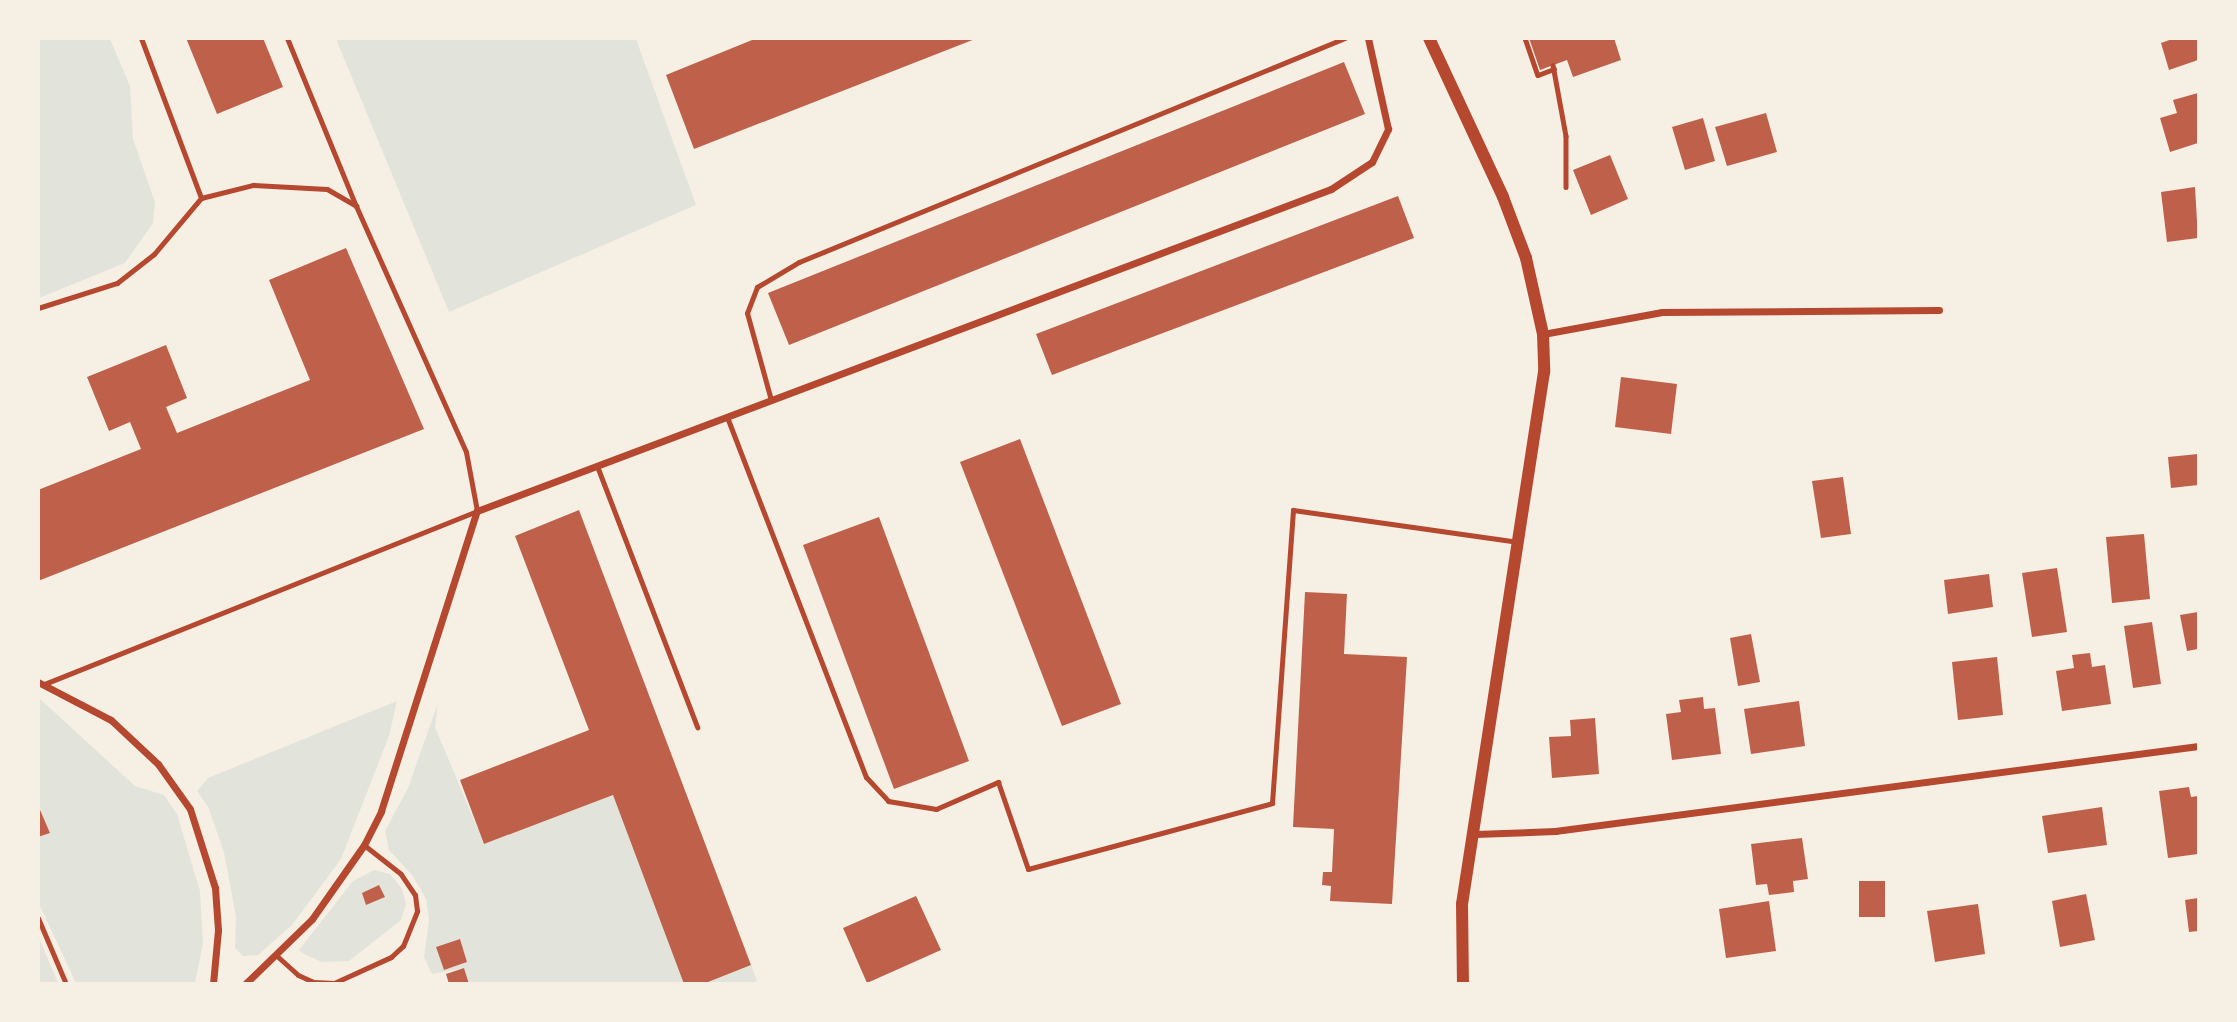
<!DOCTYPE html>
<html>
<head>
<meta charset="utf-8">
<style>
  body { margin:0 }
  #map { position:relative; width:2237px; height:1022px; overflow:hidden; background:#f6efe4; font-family:"Titillium Web",sans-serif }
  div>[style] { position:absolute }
  .green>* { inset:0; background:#e2e4dc }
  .building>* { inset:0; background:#bf614a }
  .path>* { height:4.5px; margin:-2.25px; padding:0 2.25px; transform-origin:2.25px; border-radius:2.25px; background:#b5482f }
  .service>* { height:5px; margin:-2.5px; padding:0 2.5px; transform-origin:2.5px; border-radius:2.5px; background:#b5482f }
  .minor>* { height:7px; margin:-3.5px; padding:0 3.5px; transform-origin:3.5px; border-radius:3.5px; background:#b5482f }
  .tertiary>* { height:12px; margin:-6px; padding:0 6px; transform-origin:6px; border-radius:6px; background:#b5482f }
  span { translate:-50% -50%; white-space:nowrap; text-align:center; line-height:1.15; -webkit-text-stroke:7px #f6efe4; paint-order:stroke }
  .frame { position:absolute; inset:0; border:40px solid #f6efe4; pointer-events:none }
</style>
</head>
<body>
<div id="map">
  <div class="green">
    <i style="clip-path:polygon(39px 38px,110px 39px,130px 86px,133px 139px,155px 202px,153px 223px,125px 263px,39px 298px)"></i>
    <i style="clip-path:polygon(336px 39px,636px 39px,696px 205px,449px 312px)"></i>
    <i style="clip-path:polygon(39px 698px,135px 786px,164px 795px,177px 814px,200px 891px,203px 943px,195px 983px,76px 983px,39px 904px,39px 837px,50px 833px,39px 805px)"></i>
    <i style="clip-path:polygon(397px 701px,389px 736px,341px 859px,292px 925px,258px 955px,243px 956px,235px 948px,236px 917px,224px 852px,208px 807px,197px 791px,208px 778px)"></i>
    <i style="clip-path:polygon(evenodd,438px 703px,435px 727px,484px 844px,613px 795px,684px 983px,469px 984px,464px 968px,432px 974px,424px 957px,429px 920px,426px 899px,413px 876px,389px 850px,385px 831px,408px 788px,438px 703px,460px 939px,467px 962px,444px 970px,436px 947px,460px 939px)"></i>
    <i style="clip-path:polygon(374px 870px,390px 874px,402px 889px,406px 904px,401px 920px,349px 961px,322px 962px,304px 954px,299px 950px,353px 881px)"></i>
    <i style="clip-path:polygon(39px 938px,58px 983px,39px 983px)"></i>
    <i style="clip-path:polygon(751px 965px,757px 981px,750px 983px,703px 984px)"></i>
  </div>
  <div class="building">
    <i style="clip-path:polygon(186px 38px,263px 38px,283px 87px,217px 114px)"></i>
    <i style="clip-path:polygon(757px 38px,975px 38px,975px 39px,694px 149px,666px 75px)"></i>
    <i style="clip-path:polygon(1529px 38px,1614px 38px,1621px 60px,1573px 77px,1567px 60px,1540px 70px)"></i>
    <i style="clip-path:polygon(2175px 38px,2198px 38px,2198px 60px,2169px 70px,2161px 43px)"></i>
    <i style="clip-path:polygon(1344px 62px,1365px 114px,789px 345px,768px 293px)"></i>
    <i style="clip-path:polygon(2198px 93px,2198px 143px,2170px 152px,2160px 118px,2177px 113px,2173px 100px)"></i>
    <i style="clip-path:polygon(1766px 113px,1777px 152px,1727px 166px,1715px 127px)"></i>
    <i style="clip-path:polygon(1703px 118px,1715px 161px,1685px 170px,1672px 127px)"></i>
    <i style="clip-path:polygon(1610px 155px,1628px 199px,1591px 215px,1573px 170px)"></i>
    <i style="clip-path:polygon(2195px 187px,2198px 238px,2167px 242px,2161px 192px)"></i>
    <i style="clip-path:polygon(1398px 196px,1414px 238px,1052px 375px,1036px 334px)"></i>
    <i style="clip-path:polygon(346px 248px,424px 429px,38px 581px,38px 490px,141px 449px,130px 422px,109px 431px,87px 377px,166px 345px,187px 398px,166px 407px,177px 433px,310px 380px,269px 280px)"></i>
    <i style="clip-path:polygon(1621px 377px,1677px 384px,1671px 434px,1615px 427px)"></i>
    <i style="clip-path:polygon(1020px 439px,1121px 704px,1062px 726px,960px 462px)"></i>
    <i style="clip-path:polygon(2198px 454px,2198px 485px,2171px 488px,2168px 457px)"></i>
    <i style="clip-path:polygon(1843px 477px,1851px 534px,1821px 538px,1812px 481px)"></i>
    <i style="clip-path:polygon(579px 510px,751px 965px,703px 984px,684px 984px,613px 795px,484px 844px,460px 780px,589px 730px,515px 536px)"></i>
    <i style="clip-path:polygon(879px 517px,969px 761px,894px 789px,803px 545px)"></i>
    <i style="clip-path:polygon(2144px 534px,2150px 599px,2112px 603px,2106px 537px)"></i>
    <i style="clip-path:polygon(2057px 568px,2067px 632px,2032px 637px,2022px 573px)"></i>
    <i style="clip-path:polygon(1989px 574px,1993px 607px,1948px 614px,1944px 580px)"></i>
    <i style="clip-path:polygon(1305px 592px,1347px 594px,1344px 654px,1407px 657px,1392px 904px,1330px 901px,1331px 886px,1322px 885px,1323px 872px,1332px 872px,1334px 829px,1293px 827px)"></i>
    <i style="clip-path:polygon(2198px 612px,2198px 649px,2187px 651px,2180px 615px)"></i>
    <i style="clip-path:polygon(2152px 622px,2161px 684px,2133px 688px,2124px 626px)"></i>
    <i style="clip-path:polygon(1751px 634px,1760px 682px,1738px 686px,1730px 638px)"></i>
    <i style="clip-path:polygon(2090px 653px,2092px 667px,2105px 665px,2111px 704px,2062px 711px,2056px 671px,2074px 668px,2072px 655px)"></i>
    <i style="clip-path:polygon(1997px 657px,2003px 715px,1958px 720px,1952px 662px)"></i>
    <i style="clip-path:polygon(1703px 697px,1704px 709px,1715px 708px,1721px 754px,1672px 760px,1666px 714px,1681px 712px,1679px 700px)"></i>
    <i style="clip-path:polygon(1799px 701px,1805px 746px,1751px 754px,1744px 709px)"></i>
    <i style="clip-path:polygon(1595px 718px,1599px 774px,1552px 778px,1549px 737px,1571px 736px,1570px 720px)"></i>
    <i style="clip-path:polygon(2189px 787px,2191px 797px,2198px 796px,2198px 854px,2168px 858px,2159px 791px)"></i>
    <i style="clip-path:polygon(38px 805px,50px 833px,38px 837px)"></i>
    <i style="clip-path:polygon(2102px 807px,2107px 845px,2048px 853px,2042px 816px)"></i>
    <i style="clip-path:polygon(1802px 838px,1808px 879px,1793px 881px,1794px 892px,1769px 895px,1767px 884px,1756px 885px,1751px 844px)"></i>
    <i style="clip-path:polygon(1859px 881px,1885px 881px,1885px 917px,1859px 917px)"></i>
    <i style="clip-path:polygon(379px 885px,385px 897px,366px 905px,362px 893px)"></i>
    <i style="clip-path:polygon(2086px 894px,2095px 940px,2060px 947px,2052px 901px)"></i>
    <i style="clip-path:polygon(916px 896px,941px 950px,867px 983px,843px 928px)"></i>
    <i style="clip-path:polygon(2198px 898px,2198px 931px,2189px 932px,2185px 900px)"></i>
    <i style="clip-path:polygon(1769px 901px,1776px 951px,1726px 958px,1719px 909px)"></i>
    <i style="clip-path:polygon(1978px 904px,1985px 954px,1935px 962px,1927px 911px)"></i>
    <i style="clip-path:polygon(460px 939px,467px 962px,444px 970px,436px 947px)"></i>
    <i style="clip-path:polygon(464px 968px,469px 984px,449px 984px,446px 974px)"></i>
  </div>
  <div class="path">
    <i style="left:1525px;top:38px;width:39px;rotate:71deg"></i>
    <i style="left:1538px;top:75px;width:17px;rotate:-21deg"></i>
    <i style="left:1553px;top:65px;width:72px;rotate:79.6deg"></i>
    <i style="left:1566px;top:136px;width:51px;rotate:90deg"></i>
  </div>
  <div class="service">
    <i style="left:141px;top:38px;width:171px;rotate:69.4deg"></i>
    <i style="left:287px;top:38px;width:182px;rotate:67.7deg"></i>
    <i style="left:38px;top:308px;width:83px;rotate:-17.6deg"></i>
    <i style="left:117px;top:283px;width:47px;rotate:-38.1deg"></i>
    <i style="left:154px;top:254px;width:73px;rotate:-50deg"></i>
    <i style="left:201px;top:198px;width:54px;rotate:-14deg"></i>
    <i style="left:253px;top:185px;width:74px;rotate:3.1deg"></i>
    <i style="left:327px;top:189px;width:34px;rotate:30deg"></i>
    <i style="left:356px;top:206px;width:269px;rotate:65.9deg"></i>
    <i style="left:466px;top:452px;width:60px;rotate:79.4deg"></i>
    <i style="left:477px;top:511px;width:465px;rotate:158.2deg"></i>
    <i style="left:771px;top:400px;width:90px;rotate:-105.4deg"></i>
    <i style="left:747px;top:313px;width:28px;rotate:-69deg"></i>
    <i style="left:757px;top:287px;width:49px;rotate:-30.8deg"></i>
    <i style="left:799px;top:262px;width:590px;rotate:-22.31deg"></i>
    <i style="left:727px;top:417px;width:386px;rotate:68.9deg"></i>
    <i style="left:866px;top:777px;width:33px;rotate:47deg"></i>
    <i style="left:888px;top:801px;width:49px;rotate:9.5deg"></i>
    <i style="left:936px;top:809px;width:68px;rotate:-23.5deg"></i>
    <i style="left:998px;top:782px;width:92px;rotate:71deg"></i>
    <i style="left:1028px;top:869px;width:253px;rotate:-15.1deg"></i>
    <i style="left:1272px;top:803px;width:294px;rotate:-85.9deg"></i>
    <i style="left:1293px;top:510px;width:226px;rotate:8.1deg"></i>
    <i style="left:597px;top:466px;width:280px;rotate:69deg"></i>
    <i style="left:38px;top:918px;width:72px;rotate:67deg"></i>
    <i style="left:277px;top:956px;width:28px;rotate:42deg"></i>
    <i style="left:298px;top:975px;width:17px;rotate:24deg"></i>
    <i style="left:314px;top:982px;width:20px;rotate:3deg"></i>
    <i style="left:334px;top:983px;width:63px;rotate:-24.5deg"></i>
    <i style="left:391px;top:957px;width:16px;rotate:-43deg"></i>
    <i style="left:403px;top:946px;width:38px;rotate:-68deg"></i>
    <i style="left:417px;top:911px;width:16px;rotate:-97deg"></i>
    <i style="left:415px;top:895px;width:25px;rotate:-124deg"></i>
    <i style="left:401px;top:874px;width:47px;rotate:-141.9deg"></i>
  </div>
  <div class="minor">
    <i style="left:1543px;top:334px;width:121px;rotate:-10.5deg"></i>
    <i style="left:1662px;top:312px;width:277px;rotate:-0.4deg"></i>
    <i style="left:38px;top:682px;width:82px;rotate:27.5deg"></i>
    <i style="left:111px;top:720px;width:64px;rotate:43.1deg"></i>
    <i style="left:158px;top:764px;width:55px;rotate:54.6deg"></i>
    <i style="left:190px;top:809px;width:83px;rotate:72.4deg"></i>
    <i style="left:215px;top:888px;width:42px;rotate:85.9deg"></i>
    <i style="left:218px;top:930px;width:54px;rotate:95.3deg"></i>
    <i style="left:1475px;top:834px;width:80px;rotate:-2.1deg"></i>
    <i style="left:1555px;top:831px;width:649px;rotate:-7.53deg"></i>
    <i style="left:245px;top:984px;width:93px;rotate:-44.1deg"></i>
    <i style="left:312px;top:919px;width:90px;rotate:-54.9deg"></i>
    <i style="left:364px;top:845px;width:38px;rotate:-63deg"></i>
    <i style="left:381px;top:811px;width:315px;rotate:-72.3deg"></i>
    <i style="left:477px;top:511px;width:913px;rotate:-20.66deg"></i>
    <i style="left:1331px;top:189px;width:49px;rotate:-33.4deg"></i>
    <i style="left:1372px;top:162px;width:37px;rotate:-64deg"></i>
    <i style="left:1388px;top:129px;width:93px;rotate:-102.4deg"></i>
  </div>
  <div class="tertiary">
    <i style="left:1429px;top:38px;width:175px;rotate:65deg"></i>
    <i style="left:1503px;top:197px;width:65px;rotate:69.3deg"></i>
    <i style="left:1526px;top:258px;width:78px;rotate:77.4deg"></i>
    <i style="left:1543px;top:334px;width:38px;rotate:88deg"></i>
    <i style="left:1544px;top:372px;width:538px;rotate:98.76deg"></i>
    <i style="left:1462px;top:904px;width:80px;rotate:89.3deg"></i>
  </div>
  <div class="frame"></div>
</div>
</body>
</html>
